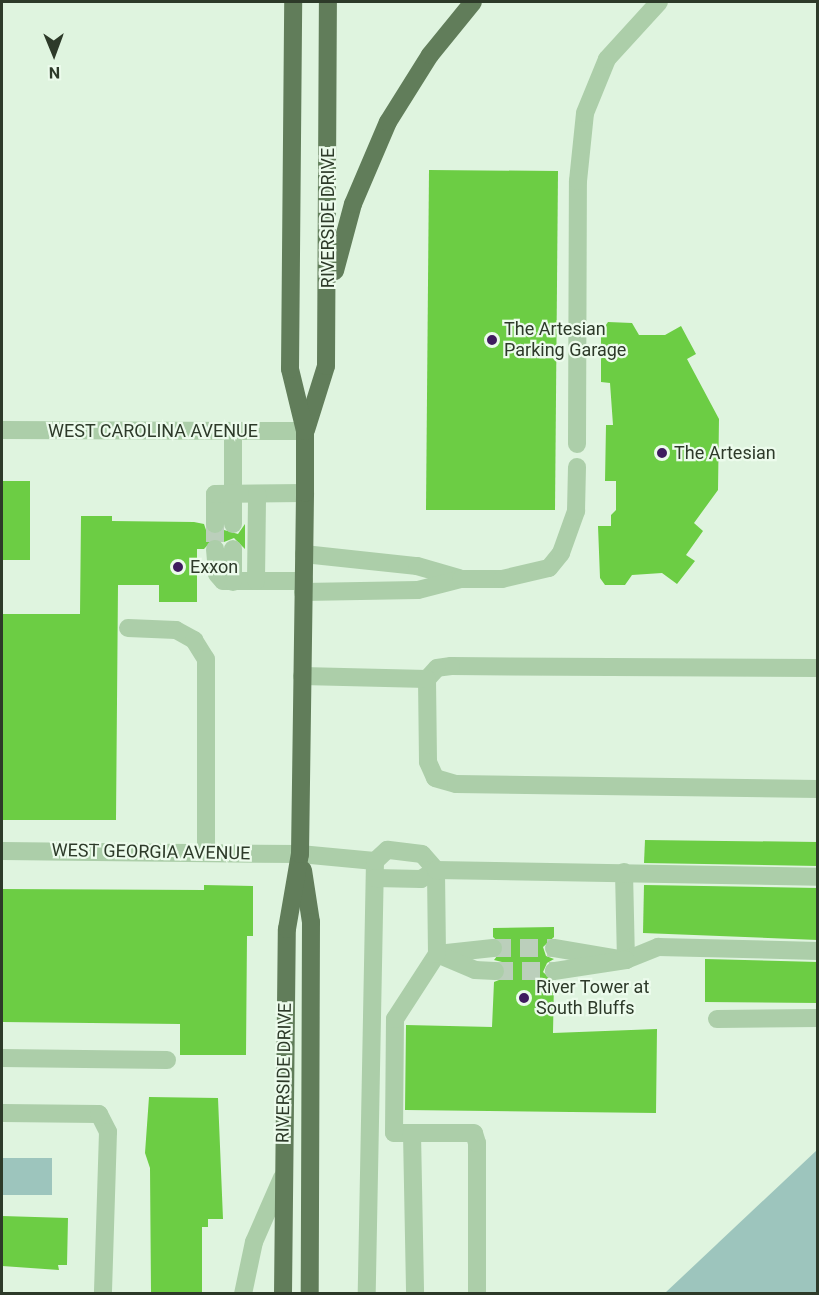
<!DOCTYPE html>
<html>
<head>
<meta charset="utf-8">
<style>
  body { margin:0 }
  #map { position:relative; width:819px; height:1295px; overflow:hidden; background:#dff4df; font-family:Roboto,sans-serif }
  div>[style] { position:absolute }
  .green>* { inset:0; background:#9dc5bd }
  .building>* { inset:0; background:#6ccd44 }
  .minor-tunnel>* { height:18px; margin-top:-9px; transform-origin:0; background:repeating-linear-gradient(90deg,#bbcfbb 0 18px,transparent 0 27px) }
  .minor>* { height:18px; margin:-9px; padding:0 9px; transform-origin:9px; border-radius:9px; background:#accea9 }
  .major>* { height:18px; margin:-9px; padding:0 9px; transform-origin:9px; border-radius:9px; background:#617d5a }
  .dots>* { width:16px; height:16px; translate:-50% -50%; box-sizing:border-box; border:3px solid #ecfbec; border-radius:50% }
  span { translate:-50% -50%; white-space:nowrap; text-align:center; line-height:1.15; -webkit-text-stroke:4.5px #ecfbec; paint-order:stroke }
  .street-label { font-size:18px; color:#2d3a29 }
  .poi-label { font-size:18px; color:#2d3a29 }
  .left { translate:0 -50%; text-align:left }
  .frame { position:absolute; inset:0; border:3px solid #2d3a29; pointer-events:none }
  .north { position:absolute; left:24px; top:24px; width:60px; height:60px; -webkit-text-stroke:4px #ecfbec; paint-order:stroke; rotate:179deg; font-size:16px; font-weight:700; line-height:24px; text-align:center; color:#2d3a29 }
  .north::after { content:''; display:block; margin:auto; width:21px; height:27px; background:#2d3a29; clip-path:polygon(50% 0,100% 100%,50% 72%,0 100%) }
</style>
</head>
<body>
<div id="map">
  <div class="green">
    <i style="clip-path:polygon(817px 1150px,817px 1293px,665px 1293px)"></i>
    <i style="clip-path:polygon(2px 1158px,52px 1158px,52px 1195px,2px 1195px)"></i>
  </div>
  <div class="building">
    <i style="clip-path:polygon(429px 170px,558px 171px,555px 510px,426px 510px)"></i>
    <i style="clip-path:polygon(608px 322px,632px 323px,639px 335px,665px 335px,681px 326px,696px 354px,687px 359px,719px 419px,718px 490px,694px 523px,703px 531px,686px 555px,695px 561px,677px 584px,662px 573px,632px 575px,625px 585px,605px 585px,600px 578px,598px 526px,611px 526px,611px 515px,616px 510px,616px 481px,605px 481px,606px 425px,613px 425px,610px 383px,601px 382px,601px 332px)"></i>
    <i style="clip-path:polygon(2px 481px,30px 481px,30px 560px,2px 560px)"></i>
    <i style="clip-path:polygon(81px 516px,112px 516px,112px 521px,194px 522px,204px 524px,206px 530px,214px 535px,224px 530px,238px 534px,245px 524px,245px 549px,234px 538px,224px 542px,214px 538px,204px 549px,197px 549px,197px 602px,159px 602px,159px 585px,118px 585px,116px 820px,2px 820px,2px 614px,80px 614px)"></i>
    <i style="clip-path:polygon(645px 840px,818px 842px,818px 866px,644px 863px)"></i>
    <i style="clip-path:polygon(204px 885px,253px 886px,253px 936px,247px 936px,246px 1055px,180px 1055px,180px 1024px,2px 1022px,2px 889px,204px 890px)"></i>
    <i style="clip-path:polygon(644px 885px,818px 888px,818px 940px,643px 933px)"></i>
    <i style="clip-path:polygon(554px 927px,554px 937px,543px 947px,546px 956px,554px 959px,547px 963px,543px 972px,554px 982px,553px 1033px,657px 1029px,656px 1113px,405px 1110px,406px 1025px,492px 1027px,494px 982px,504px 978px,506px 971px,502px 962px,494px 960px,504px 947px,493px 937px,493px 928px)"></i>
    <i style="clip-path:polygon(705px 959px,818px 962px,818px 1003px,705px 1002px)"></i>
    <i style="clip-path:polygon(149px 1097px,218px 1098px,223px 1219px,208px 1219px,208px 1227px,202px 1227px,202px 1293px,151px 1293px,150px 1168px,145px 1153px)"></i>
    <i style="clip-path:polygon(2px 1216px,68px 1218px,67px 1265px,58px 1265px,59px 1270px,2px 1266px)"></i>
  </div>
  <div class="minor-tunnel">
    <i style="left:215px;top:524px;width:25px;rotate:90deg"></i>
    <i style="left:493px;top:948px;width:61px"></i>
    <i style="left:495px;top:971px;width:59px"></i>
  </div>
  <div class="minor">
    <i style="left:2px;top:430px;width:303px;rotate:0.2deg"></i>
    <i style="left:233px;top:431px;width:93px;rotate:90deg"></i>
    <i style="left:577px;top:444px;width:263px;rotate:-89.8deg"></i>
    <i style="left:578px;top:181px;width:68px;rotate:-84.1deg"></i>
    <i style="left:585px;top:113px;width:58px;rotate:-67.8deg"></i>
    <i style="left:607px;top:59px;width:77px;rotate:-47.6deg"></i>
    <i style="left:215px;top:524px;width:30px;rotate:-90deg"></i>
    <i style="left:215px;top:494px;width:90px;rotate:-0.6deg"></i>
    <i style="left:215px;top:549px;width:25px;rotate:85deg"></i>
    <i style="left:217px;top:574px;width:9px;rotate:49deg"></i>
    <i style="left:223px;top:581px;width:81px"></i>
    <i style="left:304px;top:554px;width:114px;rotate:6.1deg"></i>
    <i style="left:417px;top:566px;width:44px;rotate:15.9deg"></i>
    <i style="left:256px;top:581px;width:87px;rotate:-89.3deg"></i>
    <i style="left:233px;top:582px;width:33px;rotate:-90deg"></i>
    <i style="left:303px;top:592px;width:115px;rotate:-1deg"></i>
    <i style="left:418px;top:590px;width:44px;rotate:-14.3deg"></i>
    <i style="left:461px;top:579px;width:41px"></i>
    <i style="left:502px;top:579px;width:48px;rotate:-13.2deg"></i>
    <i style="left:549px;top:568px;width:19px;rotate:-51deg"></i>
    <i style="left:561px;top:553px;width:45px;rotate:-70.3deg"></i>
    <i style="left:576px;top:511px;width:44px;rotate:-88.7deg"></i>
    <i style="left:128px;top:628px;width:48px;rotate:2.4deg"></i>
    <i style="left:176px;top:630px;width:21px;rotate:29deg"></i>
    <i style="left:194px;top:640px;width:22px;rotate:58deg"></i>
    <i style="left:206px;top:659px;width:194px;rotate:90deg"></i>
    <i style="left:818px;top:668px;width:367px;rotate:-179.7deg"></i>
    <i style="left:451px;top:666px;width:14px;rotate:172deg"></i>
    <i style="left:437px;top:668px;width:15px;rotate:132deg"></i>
    <i style="left:427px;top:679px;width:83px;rotate:89.3deg"></i>
    <i style="left:428px;top:762px;width:17px;rotate:66deg"></i>
    <i style="left:435px;top:778px;width:22px;rotate:16deg"></i>
    <i style="left:456px;top:784px;width:362px;rotate:0.8deg"></i>
    <i style="left:302px;top:676px;width:125px;rotate:1.4deg"></i>
    <i style="left:2px;top:851px;width:298px;rotate:0.6deg"></i>
    <i style="left:300px;top:854px;width:75px;rotate:5.3deg"></i>
    <i style="left:375px;top:861px;width:433px;rotate:91.1deg"></i>
    <i style="left:624px;top:872px;width:88px;rotate:88.7deg"></i>
    <i style="left:626px;top:960px;width:35px;rotate:-22deg"></i>
    <i style="left:658px;top:947px;width:160px;rotate:1.4deg"></i>
    <i style="left:375px;top:878px;width:46px;rotate:1.2deg"></i>
    <i style="left:421px;top:879px;width:17px;rotate:-31deg"></i>
    <i style="left:436px;top:870px;width:21px;rotate:-131deg"></i>
    <i style="left:422px;top:854px;width:35px;rotate:-173deg"></i>
    <i style="left:387px;top:850px;width:16px;rotate:137deg"></i>
    <i style="left:493px;top:948px;width:56px;rotate:173.9deg"></i>
    <i style="left:437px;top:954px;width:41px;rotate:22.8deg"></i>
    <i style="left:475px;top:970px;width:20px;rotate:3deg"></i>
    <i style="left:554px;top:948px;width:73px;rotate:9.5deg"></i>
    <i style="left:626px;top:960px;width:73px;rotate:171.3deg"></i>
    <i style="left:717px;top:1019px;width:101px;rotate:-0.6deg"></i>
    <i style="left:2px;top:1058px;width:165px;rotate:0.7deg"></i>
    <i style="left:2px;top:1113px;width:97px;rotate:0.6deg"></i>
    <i style="left:99px;top:1114px;width:20px;rotate:63deg"></i>
    <i style="left:108px;top:1132px;width:162px;rotate:91.8deg"></i>
    <i style="left:412px;top:1133px;width:161px;rotate:88.9deg"></i>
    <i style="left:243px;top:1294px;width:53px;rotate:-78.1deg"></i>
    <i style="left:254px;top:1242px;width:70px;rotate:-66.4deg"></i>
    <i style="left:477px;top:1294px;width:151px;rotate:-90deg"></i>
    <i style="left:477px;top:1143px;width:10px;rotate:-107deg"></i>
    <i style="left:474px;top:1133px;width:80px;rotate:180deg"></i>
    <i style="left:394px;top:1133px;width:114px;rotate:-89.5deg"></i>
    <i style="left:395px;top:1019px;width:77px;rotate:-57.1deg"></i>
    <i style="left:437px;top:954px;width:84px;rotate:-90.7deg"></i>
    <i style="left:436px;top:870px;width:382px;rotate:1deg"></i>
  </div>
  <div class="major">
    <i style="left:335px;top:271px;width:69px;rotate:-75deg"></i>
    <i style="left:353px;top:204px;width:89px;rotate:-66.9deg"></i>
    <i style="left:388px;top:122px;width:79px;rotate:-57.9deg"></i>
    <i style="left:430px;top:55px;width:68px;rotate:-50.9deg"></i>
    <i style="left:306px;top:430px;width:67px;rotate:-72.6deg"></i>
    <i style="left:326px;top:366px;width:364px;rotate:-89.7deg"></i>
    <i style="left:303px;top:870px;width:53px;rotate:81.3deg"></i>
    <i style="left:311px;top:922px;width:372px;rotate:90.2deg"></i>
    <i style="left:283px;top:1294px;width:365px;rotate:-89.4deg"></i>
    <i style="left:287px;top:929px;width:76px;rotate:-80.2deg"></i>
    <i style="left:300px;top:854px;width:361px;rotate:-89.2deg"></i>
    <i style="left:305px;top:493px;width:62px;rotate:-90deg"></i>
    <i style="left:305px;top:431px;width:64px;rotate:-103.6deg"></i>
    <i style="left:290px;top:369px;width:367px;rotate:-89.5deg"></i>
  </div>
  <div class="dots">
    <i style="left:492px;top:340px;background:#3f1c5f"></i>
    <i style="left:662px;top:453px;background:#3f1c5f"></i>
    <i style="left:178px;top:567px;background:#3f1c5f"></i>
    <i style="left:524px;top:998px;background:#3f1c5f"></i>
  </div>
  <div class="street-label">
    <span style="left:328px;top:218px;rotate:-90deg">RIVERSIDE DRIVE</span>
    <span style="left:153px;top:431px">WEST CAROLINA AVENUE</span>
    <span style="left:151px;top:852px;rotate:1deg">WEST GEORGIA AVENUE</span>
    <span style="left:284px;top:1073px;rotate:-89deg">RIVERSIDE DRIVE</span>
  </div>
  <div class="poi-label">
    <span class="left" style="left:504px;top:340px">The Artesian<br>Parking Garage</span>
    <span class="left" style="left:674px;top:453px">The Artesian</span>
    <span class="left" style="left:190px;top:567px">Exxon</span>
    <span class="left" style="left:536px;top:998px">River Tower at<br>South Bluffs</span>
  </div>
  <div class="frame"></div>
  <div class="north">N</div>
</div>
</body>
</html>
